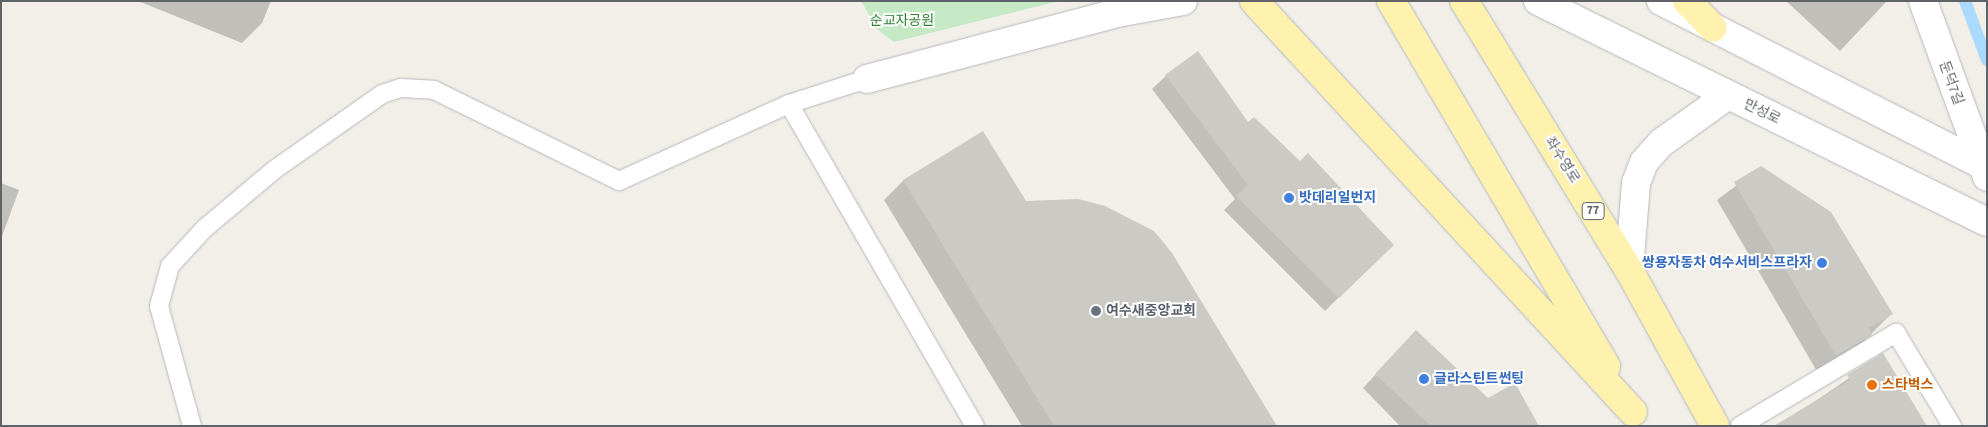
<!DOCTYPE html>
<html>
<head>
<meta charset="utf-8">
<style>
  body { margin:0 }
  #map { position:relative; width:1988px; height:427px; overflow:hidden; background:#f1efe8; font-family:"Source Sans 3","Noto Sans KR",sans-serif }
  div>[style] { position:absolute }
  .green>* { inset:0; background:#c5e8c5 }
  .shadow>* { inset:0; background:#0003 }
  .stream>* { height:12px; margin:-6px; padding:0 6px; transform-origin:6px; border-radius:6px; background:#aadaff }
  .building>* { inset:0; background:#cccac5 }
  .roads { filter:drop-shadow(0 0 1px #b5b8bc) drop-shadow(0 0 1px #b5b8bc) }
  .service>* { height:18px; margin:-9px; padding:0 9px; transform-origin:9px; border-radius:9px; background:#fff }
  .minor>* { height:28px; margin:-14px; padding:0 14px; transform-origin:14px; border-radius:14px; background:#fff }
  .tertiary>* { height:28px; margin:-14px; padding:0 14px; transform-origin:14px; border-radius:14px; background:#fff }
  .primary>* { height:28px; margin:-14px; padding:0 14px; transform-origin:14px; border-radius:14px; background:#fff2af }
  .dots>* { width:14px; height:14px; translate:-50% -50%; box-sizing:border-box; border:2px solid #fff; border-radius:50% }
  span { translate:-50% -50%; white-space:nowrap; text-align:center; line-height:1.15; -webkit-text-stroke:4px #fff; paint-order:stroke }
  .shield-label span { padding:1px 4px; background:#fff; border:1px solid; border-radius:4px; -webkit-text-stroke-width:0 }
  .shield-label { font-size:12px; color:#5f6368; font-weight:700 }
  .park-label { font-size:14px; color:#348238 }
  .street-label { font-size:14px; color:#5f6368 }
  .shop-label { font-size:14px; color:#366cbe; font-weight:700 }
  .left { translate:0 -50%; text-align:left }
  .right { translate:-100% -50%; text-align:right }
  .worship-label { font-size:14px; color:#5b616d; font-weight:700 }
  .food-label { font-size:14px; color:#c56008; font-weight:700 }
  .frame { position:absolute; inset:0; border:2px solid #5f6368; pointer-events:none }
</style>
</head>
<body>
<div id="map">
  <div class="green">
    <i style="clip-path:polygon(861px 1px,1059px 1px,894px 42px,877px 29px)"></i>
  </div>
  <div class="shadow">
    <i style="clip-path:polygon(138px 1px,271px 1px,262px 23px,242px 43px)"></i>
    <i style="clip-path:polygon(1786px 1px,1885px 1px,1886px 2px,1840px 51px)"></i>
    <i style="clip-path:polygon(1166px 76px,1247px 124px,1392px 245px,1325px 311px,1224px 210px,1235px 199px,1152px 89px)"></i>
    <i style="clip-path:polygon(982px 133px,1025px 202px,1276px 426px,1022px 426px,884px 200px,903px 181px)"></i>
    <i style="clip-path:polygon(1761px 167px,1891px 314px,1853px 352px,1818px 373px,1717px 200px)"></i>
    <i style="clip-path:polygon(1px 183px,19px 190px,1px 239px)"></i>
    <i style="clip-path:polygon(1402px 346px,1488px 399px,1537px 426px,1400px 426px,1363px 388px)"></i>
    <i style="clip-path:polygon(1883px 355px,1926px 426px,1798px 413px)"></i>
  </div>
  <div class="stream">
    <i style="left:1965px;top:1px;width:63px;rotate:69.6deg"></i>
  </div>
  <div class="building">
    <i style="clip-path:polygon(1198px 51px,1248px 122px,1254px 117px,1300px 161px,1308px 153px,1394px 245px,1339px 298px,1236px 196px,1248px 185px,1165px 75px)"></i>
    <i style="clip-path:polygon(983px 131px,1026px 201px,1078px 199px,1105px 206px,1154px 231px,1172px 253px,1277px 426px,1054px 426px,903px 180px)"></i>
    <i style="clip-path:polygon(1761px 166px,1831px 212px,1893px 314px,1869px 328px,1872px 335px,1836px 356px,1734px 182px)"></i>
    <i style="clip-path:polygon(1416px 330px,1488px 398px,1515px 383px,1539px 426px,1431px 426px,1375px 374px)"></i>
    <i style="clip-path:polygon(1883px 353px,1927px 426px,1774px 426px,1850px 380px,1847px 375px)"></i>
  </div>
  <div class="roads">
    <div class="service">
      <i style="left:789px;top:104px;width:372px;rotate:60deg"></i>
      <i style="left:192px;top:426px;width:124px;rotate:-105.4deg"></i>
      <i style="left:159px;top:306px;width:41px;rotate:-74.6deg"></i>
      <i style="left:170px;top:266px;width:52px;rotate:-47.4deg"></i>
      <i style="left:205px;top:228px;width:90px;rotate:-40deg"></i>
      <i style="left:274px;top:170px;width:132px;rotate:-35.1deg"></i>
      <i style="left:382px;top:94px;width:20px;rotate:-18deg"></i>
      <i style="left:401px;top:88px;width:33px;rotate:3deg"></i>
      <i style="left:434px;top:90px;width:206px;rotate:26.2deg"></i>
      <i style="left:619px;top:181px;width:187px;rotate:-24.4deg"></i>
      <i style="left:789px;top:104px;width:82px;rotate:-17.8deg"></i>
      <i style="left:1740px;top:426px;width:182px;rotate:-30.8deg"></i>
      <i style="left:1896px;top:333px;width:109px;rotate:58.9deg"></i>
    </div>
    <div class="minor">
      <i style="left:1923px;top:1px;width:187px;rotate:70deg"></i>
      <i style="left:867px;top:79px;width:259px;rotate:-14.8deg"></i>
      <i style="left:1117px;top:13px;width:67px;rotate:-10.3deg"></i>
    </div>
    <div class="tertiary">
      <i style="left:1538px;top:1px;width:500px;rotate:26.21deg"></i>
      <i style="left:1661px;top:1px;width:366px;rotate:27deg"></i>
      <i style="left:1629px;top:270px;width:87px;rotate:-85.4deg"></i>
      <i style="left:1636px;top:183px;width:22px;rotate:-69deg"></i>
      <i style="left:1644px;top:162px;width:25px;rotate:-48deg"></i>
      <i style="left:1661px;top:143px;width:82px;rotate:-35.6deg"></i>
    </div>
    <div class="primary">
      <i style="left:1254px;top:1px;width:559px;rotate:47.32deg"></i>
      <i style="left:1391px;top:1px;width:424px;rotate:59.5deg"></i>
      <i style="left:1464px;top:1px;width:316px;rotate:58.5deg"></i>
      <i style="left:1629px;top:270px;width:178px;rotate:61.1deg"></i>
      <i style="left:1687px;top:1px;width:37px;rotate:46deg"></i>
    </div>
  </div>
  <div class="dots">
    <i style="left:1289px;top:198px;background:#3f7fe0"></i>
    <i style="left:1822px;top:263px;background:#3f7fe0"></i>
    <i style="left:1096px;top:311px;background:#6b7280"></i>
    <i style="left:1424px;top:379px;background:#3f7fe0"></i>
    <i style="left:1872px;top:385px;background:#e8710a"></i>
  </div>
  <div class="shield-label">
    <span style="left:1593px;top:211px">77</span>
  </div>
  <div class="park-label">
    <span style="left:902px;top:21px">순교자공원</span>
  </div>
  <div class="street-label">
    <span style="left:1951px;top:83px;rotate:70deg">둔덕7길</span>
    <span style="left:1762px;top:112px;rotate:26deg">만성로</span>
    <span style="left:1562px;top:160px;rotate:58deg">좌수영로</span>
  </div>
  <div class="shop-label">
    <span class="left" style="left:1299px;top:198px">밧데리일번지</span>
    <span class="right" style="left:1812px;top:263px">쌍용자동차 여수서비스프라자</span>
    <span class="left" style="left:1434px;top:379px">글라스틴트썬팅</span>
  </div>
  <div class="worship-label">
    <span class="left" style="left:1106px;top:311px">여수새중앙교회</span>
  </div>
  <div class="food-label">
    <span class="left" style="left:1882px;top:385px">스타벅스</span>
  </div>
  <div class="frame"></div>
</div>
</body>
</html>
